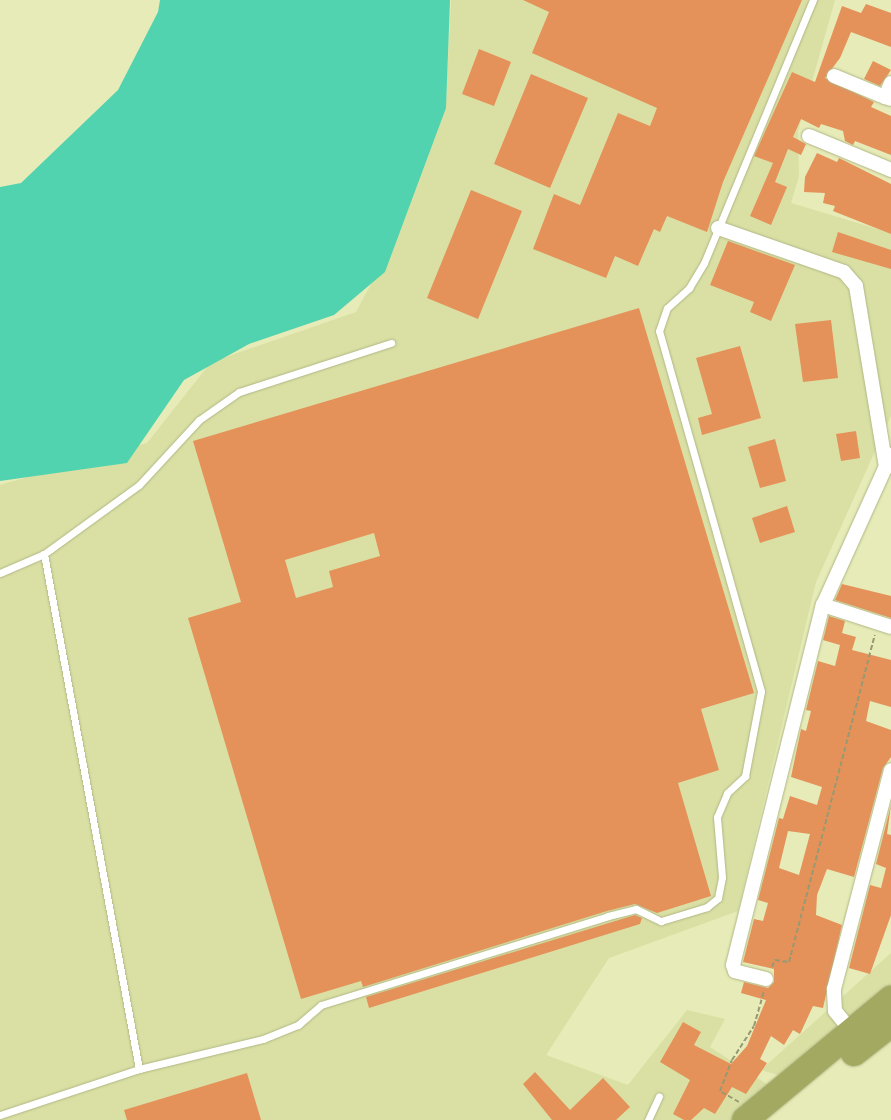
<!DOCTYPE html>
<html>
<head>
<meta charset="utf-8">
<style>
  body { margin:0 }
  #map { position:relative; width:891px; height:1120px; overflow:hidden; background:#e6ebb7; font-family:"Golos Text",sans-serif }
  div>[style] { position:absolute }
  .built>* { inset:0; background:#dae0a4 }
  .water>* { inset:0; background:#51d3b0 }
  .building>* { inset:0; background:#e5915a }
  .path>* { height:2px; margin-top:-1px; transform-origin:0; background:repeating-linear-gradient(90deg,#969972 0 5px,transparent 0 7.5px) }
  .roads { filter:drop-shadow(0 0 1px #b1b684) drop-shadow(0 0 1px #b1b684) }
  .lane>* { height:7px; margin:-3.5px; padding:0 3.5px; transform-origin:3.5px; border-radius:3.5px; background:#fff }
  .street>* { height:14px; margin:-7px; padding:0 7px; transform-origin:7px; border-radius:7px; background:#fff }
  .highway>* { height:26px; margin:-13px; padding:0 13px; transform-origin:13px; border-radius:13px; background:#a3a961 }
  span { translate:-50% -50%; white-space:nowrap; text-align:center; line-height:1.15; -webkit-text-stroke:4px #fff; paint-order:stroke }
</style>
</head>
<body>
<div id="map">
  <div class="built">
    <i style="clip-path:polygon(451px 0,835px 0,798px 131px,799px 176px,791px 203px,891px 233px,891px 416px,816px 582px,738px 911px,609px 958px,546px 1055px,628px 1085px,687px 1010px,725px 1019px,710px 1047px,776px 1090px,739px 1120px,0 1120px,0 485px,147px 443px,211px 362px,356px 312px,393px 243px,446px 104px)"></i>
    <i style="clip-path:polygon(891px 953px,891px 994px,788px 1078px,761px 1070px)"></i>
  </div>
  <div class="water">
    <i style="clip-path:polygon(160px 0,450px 0,446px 108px,385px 272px,334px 315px,249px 344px,184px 380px,127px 463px,0 481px,0 187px,21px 183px,118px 90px,158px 12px)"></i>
  </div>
  <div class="building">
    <i style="clip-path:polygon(523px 0,802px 0,723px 182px,707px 232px,667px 216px,660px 232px,654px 229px,638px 266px,615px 256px,606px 278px,533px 249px,554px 194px,580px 205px,618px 113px,650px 126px,657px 108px,532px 53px,549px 12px)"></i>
    <i style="clip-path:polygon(866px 4px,891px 13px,891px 47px,851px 32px,840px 58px,825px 78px,874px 102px,871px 107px,891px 116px,891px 155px,855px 141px,853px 145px,845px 141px,843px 131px,821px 124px,819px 128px,801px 119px,793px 137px,806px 144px,801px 155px,788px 149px,775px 182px,787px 187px,771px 225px,750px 216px,773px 163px,754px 156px,792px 72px,815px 82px,842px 6px,861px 13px)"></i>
    <i style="clip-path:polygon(479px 49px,511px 62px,494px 106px,462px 94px)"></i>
    <i style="clip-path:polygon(873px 61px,891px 70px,880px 86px,864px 79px)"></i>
    <i style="clip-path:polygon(531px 74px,588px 98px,550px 188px,494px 164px)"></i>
    <i style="clip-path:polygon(817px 153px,837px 162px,839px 158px,891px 184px,891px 234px,833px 211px,835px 206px,823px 203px,825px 193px,804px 192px,805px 177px)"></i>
    <i style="clip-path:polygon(471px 190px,522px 211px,478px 319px,427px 298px)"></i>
    <i style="clip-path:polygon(838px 232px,891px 250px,891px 269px,832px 252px)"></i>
    <i style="clip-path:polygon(728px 241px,795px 265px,771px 321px,750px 312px,754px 302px,710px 285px)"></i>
    <i style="clip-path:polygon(evenodd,639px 308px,754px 693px,701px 709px,719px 770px,678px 783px,711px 896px,657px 913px,635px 904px,607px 911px,363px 987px,361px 981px,301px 999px,188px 618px,241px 602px,193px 441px,639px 308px,374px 533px,380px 556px,329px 571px,333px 587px,296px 598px,285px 560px,374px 533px)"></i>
    <i style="clip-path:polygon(831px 320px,838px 378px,803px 382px,795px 324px)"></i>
    <i style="clip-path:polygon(740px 346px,761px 418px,702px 435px,698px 418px,712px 414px,696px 358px)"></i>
    <i style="clip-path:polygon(856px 431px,860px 458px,841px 461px,836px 434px)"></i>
    <i style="clip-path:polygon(775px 439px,786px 481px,760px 488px,748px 447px)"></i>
    <i style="clip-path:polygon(787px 506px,795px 532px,760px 543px,752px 518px)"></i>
    <i style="clip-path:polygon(842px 584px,891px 596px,891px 618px,835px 600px)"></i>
    <i style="clip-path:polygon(evenodd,829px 616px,845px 621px,842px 633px,856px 637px,852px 650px,891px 660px,891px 707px,870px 701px,866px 721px,891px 730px,891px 757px,883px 768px,854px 877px,827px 869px,817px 895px,816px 915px,842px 925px,823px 1008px,813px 1006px,800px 1034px,793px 1030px,784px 1045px,771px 1036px,760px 1059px,767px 1063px,746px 1094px,732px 1087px,715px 1114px,704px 1108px,691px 1120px,684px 1120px,673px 1114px,690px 1080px,660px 1062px,683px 1022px,701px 1032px,694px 1045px,731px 1064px,747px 1046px,766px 1000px,741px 993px,744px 982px,768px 988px,774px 982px,774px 969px,743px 962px,754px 919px,763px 921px,768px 903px,758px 900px,779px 818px,783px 819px,790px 796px,817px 805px,822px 787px,791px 777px,801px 729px,806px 731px,811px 711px,806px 710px,818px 661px,835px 666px,840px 645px,823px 640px,829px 616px,788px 831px,810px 834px,799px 875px,779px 868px,788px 831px)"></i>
    <i style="clip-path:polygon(891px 805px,887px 834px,891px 835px,891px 915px,870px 974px,849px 968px,870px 885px,881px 888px,886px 868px,876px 864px)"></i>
    <i style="clip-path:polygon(635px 915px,642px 918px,640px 924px,369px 1008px,366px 997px)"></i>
    <i style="clip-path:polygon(535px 1072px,570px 1110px,603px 1078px,630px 1107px,616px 1120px,552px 1120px,523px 1084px)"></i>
    <i style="clip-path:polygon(247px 1073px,261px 1120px,127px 1120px,124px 1110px)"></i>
  </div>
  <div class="path">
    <i style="left:772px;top:967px;width:8px;rotate:-67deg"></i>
    <i style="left:775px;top:960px;width:14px;rotate:8deg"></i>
    <i style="left:789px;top:962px;width:338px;rotate:-75.3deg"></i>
    <i style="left:739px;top:1102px;width:22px;rotate:-150deg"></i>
    <i style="left:720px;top:1091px;width:33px;rotate:-69deg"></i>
    <i style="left:732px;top:1060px;width:40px;rotate:-57.1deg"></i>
    <i style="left:754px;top:1026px;width:37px;rotate:-74deg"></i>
  </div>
  <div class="roads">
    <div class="lane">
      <i style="left:44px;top:554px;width:524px;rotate:79.55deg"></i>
      <i style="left:0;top:573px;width:48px;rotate:-23.4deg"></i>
      <i style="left:44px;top:554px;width:117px;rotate:-36deg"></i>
      <i style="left:139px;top:485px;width:88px;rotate:-47.3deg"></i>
      <i style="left:199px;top:420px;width:49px;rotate:-35deg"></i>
      <i style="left:239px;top:392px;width:160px;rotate:-17.9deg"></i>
      <i style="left:0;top:1115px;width:146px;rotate:-18.3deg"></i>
      <i style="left:139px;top:1069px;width:128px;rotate:-13.6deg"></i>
      <i style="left:263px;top:1039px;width:38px;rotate:-22deg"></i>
      <i style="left:298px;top:1025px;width:30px;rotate:-41deg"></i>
      <i style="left:321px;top:1005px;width:300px;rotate:-17.2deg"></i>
      <i style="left:608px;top:916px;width:29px;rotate:-14deg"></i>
      <i style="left:636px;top:909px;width:28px;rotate:26deg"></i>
      <i style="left:661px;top:921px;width:48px;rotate:-16.9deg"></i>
      <i style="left:707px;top:907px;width:14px;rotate:-39deg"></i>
      <i style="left:718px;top:898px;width:21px;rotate:-79deg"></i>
      <i style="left:722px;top:877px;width:60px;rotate:-94.8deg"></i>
      <i style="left:717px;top:817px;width:26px;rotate:-67deg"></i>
      <i style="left:727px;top:793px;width:25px;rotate:-43deg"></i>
      <i style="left:745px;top:776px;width:86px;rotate:-79.3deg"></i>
      <i style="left:761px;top:691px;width:374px;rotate:-105.8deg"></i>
      <i style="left:659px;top:331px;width:24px;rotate:-71deg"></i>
      <i style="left:667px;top:308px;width:30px;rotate:-42deg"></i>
      <i style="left:689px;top:288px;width:29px;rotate:-59deg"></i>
      <i style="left:704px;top:263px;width:285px;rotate:-67.5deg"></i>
      <i style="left:648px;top:1120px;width:26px;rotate:-65deg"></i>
    </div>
    <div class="street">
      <i style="left:834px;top:76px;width:55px;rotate:22.4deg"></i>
      <i style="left:891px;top:83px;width:15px;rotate:113deg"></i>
      <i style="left:885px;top:97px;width:6px;rotate:18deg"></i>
      <i style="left:809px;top:136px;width:89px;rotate:22.5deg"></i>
      <i style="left:718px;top:228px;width:133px;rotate:19.2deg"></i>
      <i style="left:844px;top:272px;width:18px;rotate:49deg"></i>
      <i style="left:856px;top:286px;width:184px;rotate:80.6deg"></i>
      <i style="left:823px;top:605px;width:71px;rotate:17.9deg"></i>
      <i style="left:766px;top:979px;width:32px;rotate:-166deg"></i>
      <i style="left:735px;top:971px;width:6px;rotate:-108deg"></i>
      <i style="left:733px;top:965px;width:371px;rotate:-76deg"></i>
      <i style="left:823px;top:605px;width:165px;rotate:-65.6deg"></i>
      <i style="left:852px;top:1032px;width:27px;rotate:-129deg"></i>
      <i style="left:835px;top:1011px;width:22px;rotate:-93deg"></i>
      <i style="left:834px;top:989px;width:226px;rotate:-75.4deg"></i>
    </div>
    <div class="highway">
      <i style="left:854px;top:1053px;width:47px;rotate:-38.1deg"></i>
      <i style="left:745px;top:1120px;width:190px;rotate:-39.7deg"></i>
    </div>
  </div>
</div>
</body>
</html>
